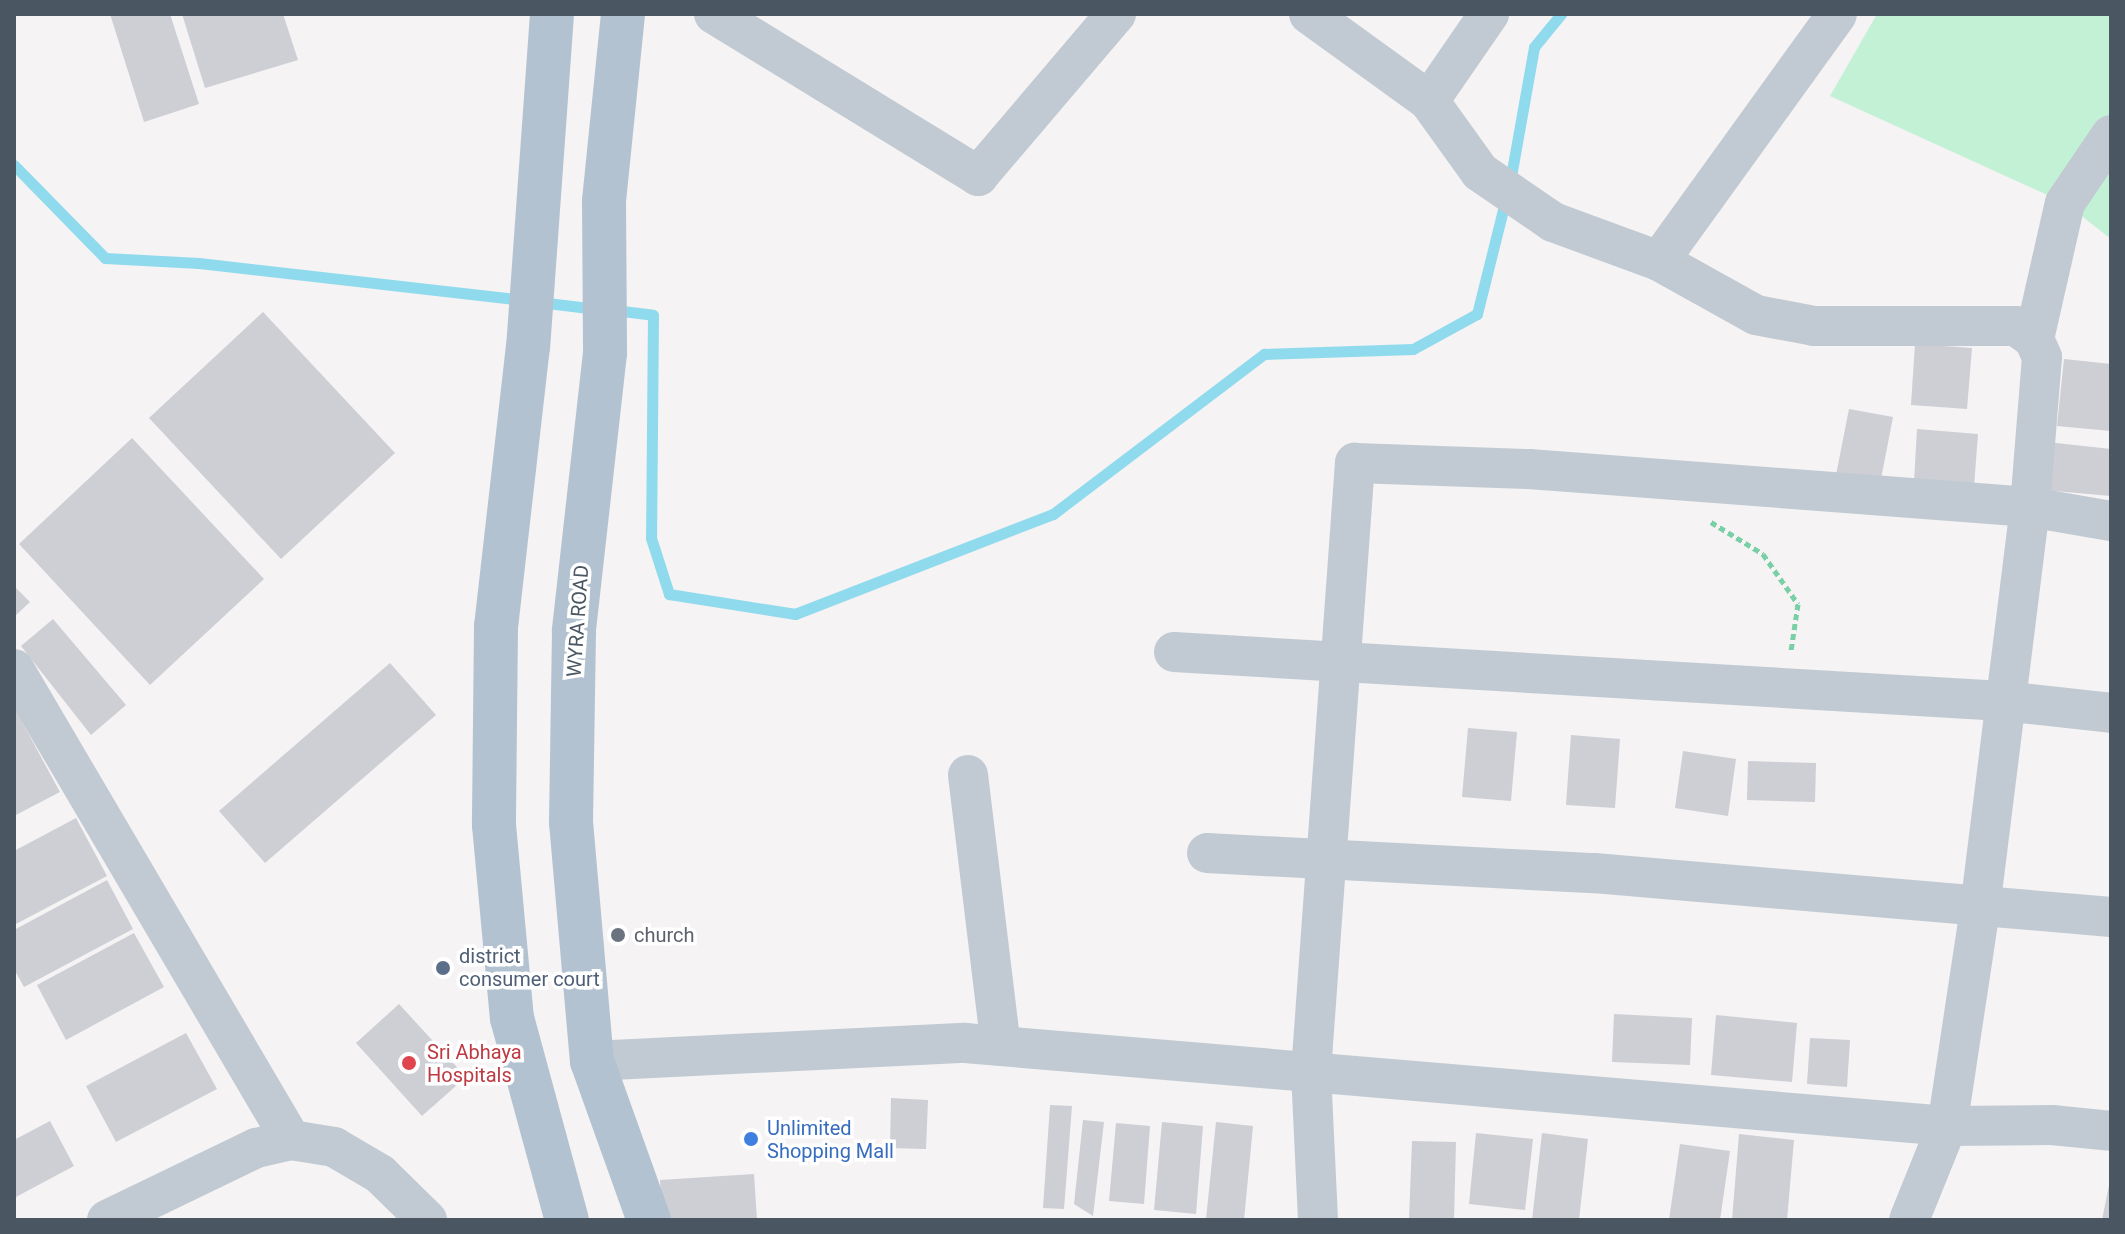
<!DOCTYPE html>
<html>
<head>
<meta charset="utf-8">
<style>
  body { margin:0 }
  #map { position:relative; width:2125px; height:1234px; overflow:hidden; background:#f5f3f3; font-family:Roboto,sans-serif }
  div>[style] { position:absolute }
  .green>* { inset:0; background:#c3f1d5 }
  .stream>* { height:11px; margin:-5.5px; padding:0 5.5px; transform-origin:5.5px; border-radius:5.5px; background:#90daee }
  .building>* { inset:0; background:#cdcfd5 }
  .path>* { height:5px; margin-top:-2.5px; transform-origin:0; background:repeating-linear-gradient(90deg,#7ad0a6 0 6px,transparent 0 10px) }
  .minor>* { height:40px; margin:-20px; padding:0 20px; transform-origin:20px; border-radius:20px; background:#c1cad2 }
  .primary>* { height:44px; margin:-22px; padding:0 22px; transform-origin:22px; border-radius:22px; background:#b3c2d1 }
  .dots>* { width:22px; height:22px; translate:-50% -50%; box-sizing:border-box; border:4px solid #fff; border-radius:50% }
  span { translate:-50% -50%; white-space:nowrap; text-align:center; line-height:1.15; -webkit-text-stroke:7px #fff; paint-order:stroke }
  .street-label { font-size:20px; color:#4a5661 }
  .worship-label { font-size:20px; color:#5b616d }
  .left { translate:0 -50%; text-align:left }
  .service-label { font-size:20px; color:#4e5e75 }
  .health-label { font-size:20px; color:#be3a42 }
  .shop-label { font-size:20px; color:#366cbe }
  .frame { position:absolute; inset:0; border:16px solid #4a5661; pointer-events:none }
</style>
</head>
<body>
<div id="map">
  <div class="green">
    <i style="clip-path:polygon(1877px 14px,2111px 14px,2111px 239px,2065px 203px,1830px 96px)"></i>
  </div>
  <div class="stream">
    <i style="left:14px;top:165px;width:130px;rotate:45.6deg"></i>
    <i style="left:105px;top:258px;width:94px;rotate:3deg"></i>
    <i style="left:199px;top:263px;width:325px;rotate:6.5deg"></i>
    <i style="left:1510px;top:182px;width:137px;rotate:-79.9deg"></i>
    <i style="left:1534px;top:47px;width:43px;rotate:-50.7deg"></i>
    <i style="left:539px;top:302px;width:58px;rotate:6.9deg"></i>
    <i style="left:614px;top:310px;width:39px;rotate:7deg"></i>
    <i style="left:653px;top:315px;width:223px;rotate:90.5deg"></i>
    <i style="left:651px;top:538px;width:59px;rotate:72.2deg"></i>
    <i style="left:669px;top:594px;width:128px;rotate:9deg"></i>
    <i style="left:795px;top:614px;width:277px;rotate:-21.2deg"></i>
    <i style="left:1053px;top:514px;width:265px;rotate:-37.2deg"></i>
    <i style="left:1264px;top:354px;width:149px;rotate:-1.9deg"></i>
    <i style="left:1413px;top:349px;width:73px;rotate:-28.7deg"></i>
    <i style="left:1477px;top:314px;width:120px;rotate:-76deg"></i>
  </div>
  <div class="building">
    <i style="clip-path:polygon(110px 14px,170px 14px,199px 104px,144px 122px)"></i>
    <i style="clip-path:polygon(182px 14px,283px 14px,298px 60px,205px 88px)"></i>
    <i style="clip-path:polygon(263px 312px,395px 453px,281px 559px,149px 418px)"></i>
    <i style="clip-path:polygon(1915px 344px,1972px 348px,1967px 409px,1911px 405px)"></i>
    <i style="clip-path:polygon(2064px 359px,2111px 364px,2111px 431px,2057px 426px)"></i>
    <i style="clip-path:polygon(1849px 409px,1893px 417px,1880px 484px,1836px 475px)"></i>
    <i style="clip-path:polygon(1917px 429px,1978px 434px,1974px 487px,1914px 482px)"></i>
    <i style="clip-path:polygon(132px 438px,264px 579px,150px 685px,19px 544px)"></i>
    <i style="clip-path:polygon(2047px 442px,2111px 449px,2111px 496px,2043px 490px)"></i>
    <i style="clip-path:polygon(14px 586px,30px 602px,14px 617px)"></i>
    <i style="clip-path:polygon(53px 619px,126px 705px,91px 735px,21px 646px)"></i>
    <i style="clip-path:polygon(390px 663px,436px 715px,265px 863px,219px 811px)"></i>
    <i style="clip-path:polygon(14px 707px,60px 792px,14px 816px)"></i>
    <i style="clip-path:polygon(1468px 728px,1517px 732px,1511px 801px,1462px 797px)"></i>
    <i style="clip-path:polygon(1571px 735px,1620px 739px,1615px 808px,1566px 805px)"></i>
    <i style="clip-path:polygon(1683px 751px,1736px 759px,1728px 816px,1675px 808px)"></i>
    <i style="clip-path:polygon(1748px 761px,1816px 763px,1815px 802px,1747px 800px)"></i>
    <i style="clip-path:polygon(76px 818px,107px 876px,14px 925px,14px 851px)"></i>
    <i style="clip-path:polygon(107px 880px,133px 929px,24px 987px,14px 969px,14px 930px)"></i>
    <i style="clip-path:polygon(134px 933px,164px 987px,66px 1040px,37px 985px)"></i>
    <i style="clip-path:polygon(399px 1004px,466px 1077px,422px 1116px,356px 1043px)"></i>
    <i style="clip-path:polygon(1614px 1014px,1692px 1018px,1690px 1065px,1612px 1062px)"></i>
    <i style="clip-path:polygon(1716px 1015px,1797px 1023px,1792px 1082px,1711px 1075px)"></i>
    <i style="clip-path:polygon(186px 1033px,217px 1089px,116px 1142px,86px 1086px)"></i>
    <i style="clip-path:polygon(1810px 1038px,1850px 1040px,1847px 1087px,1807px 1084px)"></i>
    <i style="clip-path:polygon(891px 1098px,928px 1100px,926px 1149px,890px 1148px)"></i>
    <i style="clip-path:polygon(1050px 1105px,1072px 1106px,1064px 1209px,1043px 1208px)"></i>
    <i style="clip-path:polygon(1083px 1120px,1104px 1122px,1093px 1216px,1074px 1204px)"></i>
    <i style="clip-path:polygon(50px 1121px,74px 1166px,14px 1198px,14px 1140px)"></i>
    <i style="clip-path:polygon(1162px 1122px,1203px 1126px,1196px 1214px,1154px 1210px)"></i>
    <i style="clip-path:polygon(1216px 1122px,1253px 1126px,1244px 1220px,1206px 1219px)"></i>
    <i style="clip-path:polygon(1116px 1123px,1150px 1126px,1144px 1204px,1109px 1201px)"></i>
    <i style="clip-path:polygon(1476px 1133px,1533px 1139px,1525px 1210px,1469px 1204px)"></i>
    <i style="clip-path:polygon(1542px 1133px,1588px 1139px,1579px 1220px,1532px 1220px)"></i>
    <i style="clip-path:polygon(1739px 1134px,1794px 1140px,1787px 1220px,1732px 1220px)"></i>
    <i style="clip-path:polygon(1412px 1141px,1456px 1142px,1454px 1220px,1409px 1220px)"></i>
    <i style="clip-path:polygon(1680px 1144px,1730px 1151px,1720px 1220px,1669px 1220px)"></i>
    <i style="clip-path:polygon(754px 1174px,757px 1220px,663px 1220px,660px 1180px)"></i>
    <i style="clip-path:polygon(2110px 1180px,2111px 1220px,2102px 1220px)"></i>
  </div>
  <div class="path">
    <i style="left:1711px;top:522px;width:61px;rotate:31.6deg"></i>
    <i style="left:1763px;top:554px;width:61px;rotate:55deg"></i>
    <i style="left:1798px;top:604px;width:48px;rotate:98.5deg"></i>
  </div>
  <div class="minor">
    <i style="left:714px;top:14px;width:310px;rotate:31.5deg"></i>
    <i style="left:978px;top:176px;width:213px;rotate:-49.6deg"></i>
    <i style="left:1309px;top:14px;width:148px;rotate:35.9deg"></i>
    <i style="left:1429px;top:101px;width:87px;rotate:54.3deg"></i>
    <i style="left:1480px;top:172px;width:88px;rotate:34.4deg"></i>
    <i style="left:1553px;top:222px;width:113px;rotate:20.2deg"></i>
    <i style="left:1659px;top:261px;width:111px;rotate:29.1deg"></i>
    <i style="left:1756px;top:315px;width:59px;rotate:10.7deg"></i>
    <i style="left:1814px;top:326px;width:202px"></i>
    <i style="left:2016px;top:326px;width:22px;rotate:36deg"></i>
    <i style="left:2034px;top:339px;width:20px;rotate:66deg"></i>
    <i style="left:2042px;top:357px;width:150px;rotate:94.6deg"></i>
    <i style="left:2030px;top:507px;width:405px;rotate:97.1deg"></i>
    <i style="left:1980px;top:909px;width:219px;rotate:98.6deg"></i>
    <i style="left:1947px;top:1126px;width:101px;rotate:112deg"></i>
    <i style="left:1429px;top:101px;width:106px;rotate:-55.4deg"></i>
    <i style="left:1659px;top:261px;width:304px;rotate:-54.2deg"></i>
    <i style="left:2034px;top:339px;width:139px;rotate:-77.2deg"></i>
    <i style="left:2065px;top:203px;width:82px;rotate:-55.9deg"></i>
    <i style="left:1174px;top:652px;width:830px;rotate:3.38deg"></i>
    <i style="left:2003px;top:701px;width:109px;rotate:6.3deg"></i>
    <i style="left:14px;top:669px;width:546px;rotate:59.54deg"></i>
    <i style="left:968px;top:775px;width:273px;rotate:83.1deg"></i>
    <i style="left:1207px;top:853px;width:388px;rotate:3deg"></i>
    <i style="left:1594px;top:873px;width:519px;rotate:4.86deg"></i>
    <i style="left:592px;top:1061px;width:373px;rotate:-2.8deg"></i>
    <i style="left:965px;top:1043px;width:986px;rotate:4.83deg"></i>
    <i style="left:1947px;top:1126px;width:105px;rotate:-0.5deg"></i>
    <i style="left:2052px;top:1125px;width:59px;rotate:5.8deg"></i>
    <i style="left:107px;top:1220px;width:165px;rotate:-25.8deg"></i>
    <i style="left:256px;top:1148px;width:36px;rotate:-13deg"></i>
    <i style="left:291px;top:1140px;width:44px;rotate:9.2deg"></i>
    <i style="left:334px;top:1147px;width:53px;rotate:30.4deg"></i>
    <i style="left:380px;top:1174px;width:66px;rotate:44.4deg"></i>
    <i style="left:1318px;top:1220px;width:148px;rotate:-92.7deg"></i>
    <i style="left:1311px;top:1072px;width:611px;rotate:-85.87deg"></i>
    <i style="left:1355px;top:463px;width:174px;rotate:2deg"></i>
    <i style="left:1529px;top:469px;width:502px;rotate:4.34deg"></i>
    <i style="left:2030px;top:507px;width:82px;rotate:9.8deg"></i>
  </div>
  <div class="primary">
    <i style="left:552px;top:14px;width:333px;rotate:94.1deg"></i>
    <i style="left:528px;top:346px;width:282px;rotate:96.5deg"></i>
    <i style="left:496px;top:626px;width:199px;rotate:90.6deg"></i>
    <i style="left:494px;top:825px;width:194px;rotate:84.7deg"></i>
    <i style="left:512px;top:1018px;width:209px;rotate:74.8deg"></i>
    <i style="left:623px;top:14px;width:188px;rotate:95.8deg"></i>
    <i style="left:604px;top:201px;width:152px;rotate:89.6deg"></i>
    <i style="left:605px;top:353px;width:280px;rotate:96.4deg"></i>
    <i style="left:574px;top:631px;width:191px;rotate:90.9deg"></i>
    <i style="left:571px;top:822px;width:240px;rotate:85deg"></i>
    <i style="left:592px;top:1061px;width:169px;rotate:70.3deg"></i>
  </div>
  <div class="dots">
    <i style="left:618px;top:935px;background:#6b7280"></i>
    <i style="left:443px;top:968px;background:#5c6f8a"></i>
    <i style="left:409px;top:1063px;background:#e0444e"></i>
    <i style="left:751px;top:1139px;background:#3f7fe0"></i>
  </div>
  <div class="street-label">
    <span style="left:578px;top:621px;rotate:-86deg">WYRA ROAD</span>
  </div>
  <div class="worship-label">
    <span class="left" style="left:634px;top:935px">church</span>
  </div>
  <div class="service-label">
    <span class="left" style="left:459px;top:968px">district<br>consumer court</span>
  </div>
  <div class="health-label">
    <span class="left" style="left:427px;top:1064px">Sri Abhaya<br>Hospitals</span>
  </div>
  <div class="shop-label">
    <span class="left" style="left:767px;top:1140px">Unlimited<br>Shopping Mall</span>
  </div>
  <div class="frame"></div>
</div>
</body>
</html>
